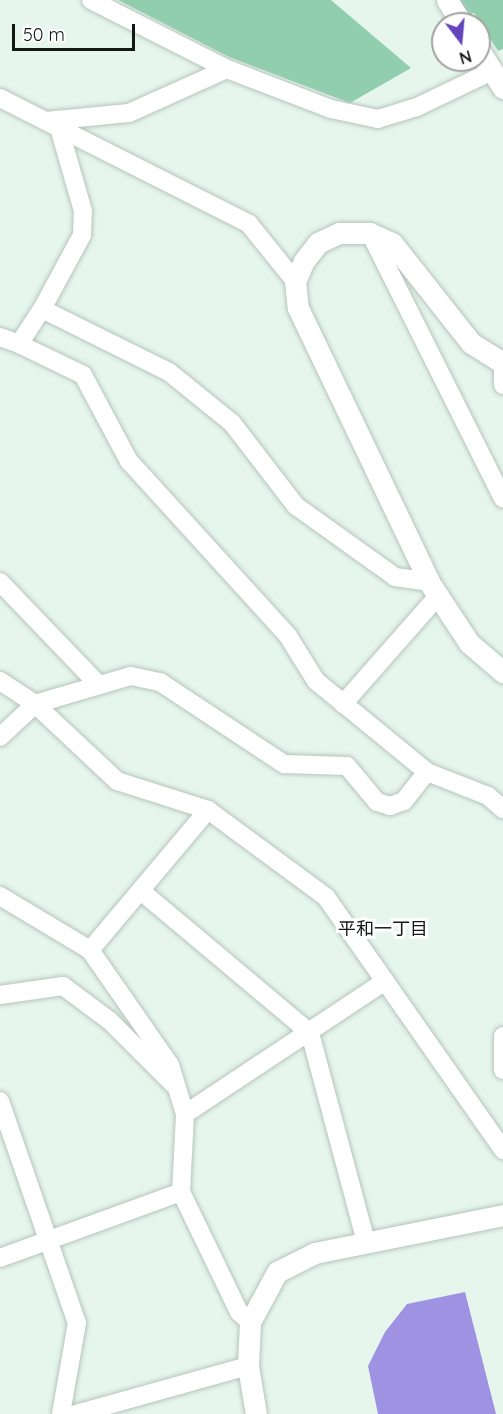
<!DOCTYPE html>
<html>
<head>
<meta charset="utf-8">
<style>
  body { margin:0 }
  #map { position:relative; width:503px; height:1414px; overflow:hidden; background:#e6f6ed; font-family:Quicksand,"Noto Sans JP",sans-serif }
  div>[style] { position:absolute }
  .green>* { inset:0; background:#91ceae }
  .water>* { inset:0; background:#9f92e2 }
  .roads { filter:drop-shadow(0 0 2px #b5c5bc) drop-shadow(0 0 2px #b5c5bc) }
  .minor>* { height:18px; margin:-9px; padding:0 9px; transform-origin:9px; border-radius:9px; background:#fff }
  .tertiary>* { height:21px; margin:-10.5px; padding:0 10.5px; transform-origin:10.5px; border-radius:10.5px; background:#fff }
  span { translate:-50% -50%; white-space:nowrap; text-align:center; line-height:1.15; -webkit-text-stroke:6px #fff; paint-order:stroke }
  .neighbourhood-label { font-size:18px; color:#131815 }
  .north { position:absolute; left:431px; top:12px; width:60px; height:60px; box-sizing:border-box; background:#fff; border:2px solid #a1a3a1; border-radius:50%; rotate:164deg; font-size:16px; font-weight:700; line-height:24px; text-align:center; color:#131815 }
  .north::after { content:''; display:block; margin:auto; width:21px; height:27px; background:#6544bc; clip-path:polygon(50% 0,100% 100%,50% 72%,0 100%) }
  .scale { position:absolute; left:12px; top:24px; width:123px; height:27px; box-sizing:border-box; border:3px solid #131815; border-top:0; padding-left:8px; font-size:18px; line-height:21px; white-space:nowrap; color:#131815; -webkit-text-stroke:4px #fff; paint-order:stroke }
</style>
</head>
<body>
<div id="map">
  <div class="green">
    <i style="clip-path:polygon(118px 0,331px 0,411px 68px,350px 103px,229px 57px)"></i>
    <i style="clip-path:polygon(454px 0,503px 0,503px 49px,498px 51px,474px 13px,465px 16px)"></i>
  </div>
  <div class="water">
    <i style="clip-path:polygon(465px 1292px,496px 1414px,378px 1414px,368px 1366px,385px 1332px,407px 1304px)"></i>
  </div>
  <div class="roads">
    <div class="minor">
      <i style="left:91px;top:0;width:153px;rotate:26.9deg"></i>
      <i style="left:227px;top:69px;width:111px;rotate:21deg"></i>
      <i style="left:331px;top:109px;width:48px;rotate:12deg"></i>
      <i style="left:378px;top:119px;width:41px;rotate:-17.1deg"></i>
      <i style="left:417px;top:107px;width:83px;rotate:-25.6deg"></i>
      <i style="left:0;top:98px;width:279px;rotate:26.8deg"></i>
      <i style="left:249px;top:224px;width:73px;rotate:51.1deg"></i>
      <i style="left:46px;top:121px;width:83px;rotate:-5.5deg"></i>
      <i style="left:129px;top:113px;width:107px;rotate:-24.2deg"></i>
      <i style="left:370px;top:233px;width:297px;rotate:63.4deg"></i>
      <i style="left:42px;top:309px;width:84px;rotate:-61.6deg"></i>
      <i style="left:82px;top:235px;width:24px;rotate:-88deg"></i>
      <i style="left:83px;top:211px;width:86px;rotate:-106.1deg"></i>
      <i style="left:0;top:337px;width:20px;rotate:20deg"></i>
      <i style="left:19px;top:344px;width:42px;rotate:-56.7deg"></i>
      <i style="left:42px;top:309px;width:142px;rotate:26.4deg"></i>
      <i style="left:169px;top:372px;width:81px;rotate:39deg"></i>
      <i style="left:232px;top:423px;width:105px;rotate:52.4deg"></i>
      <i style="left:296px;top:506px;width:122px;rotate:35.6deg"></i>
      <i style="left:395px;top:577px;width:34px;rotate:8deg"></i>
      <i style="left:19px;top:344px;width:71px;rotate:25.8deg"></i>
      <i style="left:83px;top:375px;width:98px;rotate:61.9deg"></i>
      <i style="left:129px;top:461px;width:236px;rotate:47.7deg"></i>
      <i style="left:288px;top:636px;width:53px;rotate:58.1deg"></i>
      <i style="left:316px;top:681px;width:144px;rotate:39.3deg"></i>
      <i style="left:427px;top:772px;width:66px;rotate:21.5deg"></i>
      <i style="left:488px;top:796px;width:20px;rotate:41deg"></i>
      <i style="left:503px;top:363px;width:22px;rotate:90deg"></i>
      <i style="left:0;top:582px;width:140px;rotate:46.2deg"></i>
      <i style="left:0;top:681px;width:42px;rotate:33.3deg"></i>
      <i style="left:35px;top:704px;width:112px;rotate:43.2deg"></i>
      <i style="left:117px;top:781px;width:96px;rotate:17.7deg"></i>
      <i style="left:208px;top:810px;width:147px;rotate:36.4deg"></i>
      <i style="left:326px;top:897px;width:309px;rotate:55deg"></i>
      <i style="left:343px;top:704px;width:142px;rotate:-48.7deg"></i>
      <i style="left:0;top:737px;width:48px;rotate:-43.3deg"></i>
      <i style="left:35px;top:704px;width:100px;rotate:-16.3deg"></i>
      <i style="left:131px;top:676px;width:30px;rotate:12deg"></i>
      <i style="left:160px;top:682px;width:149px;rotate:33.5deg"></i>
      <i style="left:284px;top:764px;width:63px;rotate:1.8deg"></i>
      <i style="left:347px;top:766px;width:47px;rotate:50.2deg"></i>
      <i style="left:377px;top:802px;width:14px;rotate:17deg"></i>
      <i style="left:390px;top:806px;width:15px;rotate:-20deg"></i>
      <i style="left:404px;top:801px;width:37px;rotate:-52deg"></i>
      <i style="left:208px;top:810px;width:183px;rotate:130.1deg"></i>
      <i style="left:90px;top:950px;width:140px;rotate:55.2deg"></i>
      <i style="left:170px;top:1065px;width:51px;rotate:73deg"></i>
      <i style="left:185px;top:1114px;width:78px;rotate:92.9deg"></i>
      <i style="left:181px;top:1192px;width:133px;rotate:64.2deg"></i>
      <i style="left:239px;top:1312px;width:15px;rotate:42deg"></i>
      <i style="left:141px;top:891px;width:221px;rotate:40deg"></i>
      <i style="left:310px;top:1033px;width:216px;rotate:75deg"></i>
      <i style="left:0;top:896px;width:105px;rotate:31deg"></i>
      <i style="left:0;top:995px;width:64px;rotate:-8.1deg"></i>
      <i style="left:63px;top:986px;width:59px;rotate:36.7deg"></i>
      <i style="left:110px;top:1021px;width:89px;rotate:45deg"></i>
      <i style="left:503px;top:1036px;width:34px;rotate:90deg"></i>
      <i style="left:0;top:1101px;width:235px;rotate:70.9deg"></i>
      <i style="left:77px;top:1323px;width:92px;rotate:100deg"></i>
      <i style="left:185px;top:1114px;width:240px;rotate:-33.6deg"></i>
      <i style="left:0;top:1258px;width:193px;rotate:-20deg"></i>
      <i style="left:76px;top:1414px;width:179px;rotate:-15.6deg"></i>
    </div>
    <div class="tertiary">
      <i style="left:447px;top:0;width:28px;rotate:58deg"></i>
      <i style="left:479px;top:50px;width:45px;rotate:57.7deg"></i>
      <i style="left:503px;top:363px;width:38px;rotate:-148deg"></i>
      <i style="left:471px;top:343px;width:127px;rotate:-128.3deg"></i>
      <i style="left:392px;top:243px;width:24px;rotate:-156deg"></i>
      <i style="left:370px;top:233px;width:31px;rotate:180deg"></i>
      <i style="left:339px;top:233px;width:23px;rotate:155deg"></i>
      <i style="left:318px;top:243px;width:23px;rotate:128deg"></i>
      <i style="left:304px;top:261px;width:22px;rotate:114deg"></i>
      <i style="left:295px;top:281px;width:27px;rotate:84deg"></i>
      <i style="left:298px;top:308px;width:304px;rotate:64.4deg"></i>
      <i style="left:429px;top:582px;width:73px;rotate:56.7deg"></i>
      <i style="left:469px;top:643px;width:45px;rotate:40.5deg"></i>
      <i style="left:256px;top:1414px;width:49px;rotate:-99.5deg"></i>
      <i style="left:248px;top:1366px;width:44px;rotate:-87.4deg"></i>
      <i style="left:250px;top:1322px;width:57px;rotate:-61.6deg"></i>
      <i style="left:277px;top:1272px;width:42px;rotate:-26.6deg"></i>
      <i style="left:315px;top:1253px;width:192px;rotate:-11.4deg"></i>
    </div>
  </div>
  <div class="neighbourhood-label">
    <span style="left:383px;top:929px">平和一丁目</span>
  </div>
  <div class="north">N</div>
  <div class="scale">50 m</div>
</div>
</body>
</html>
